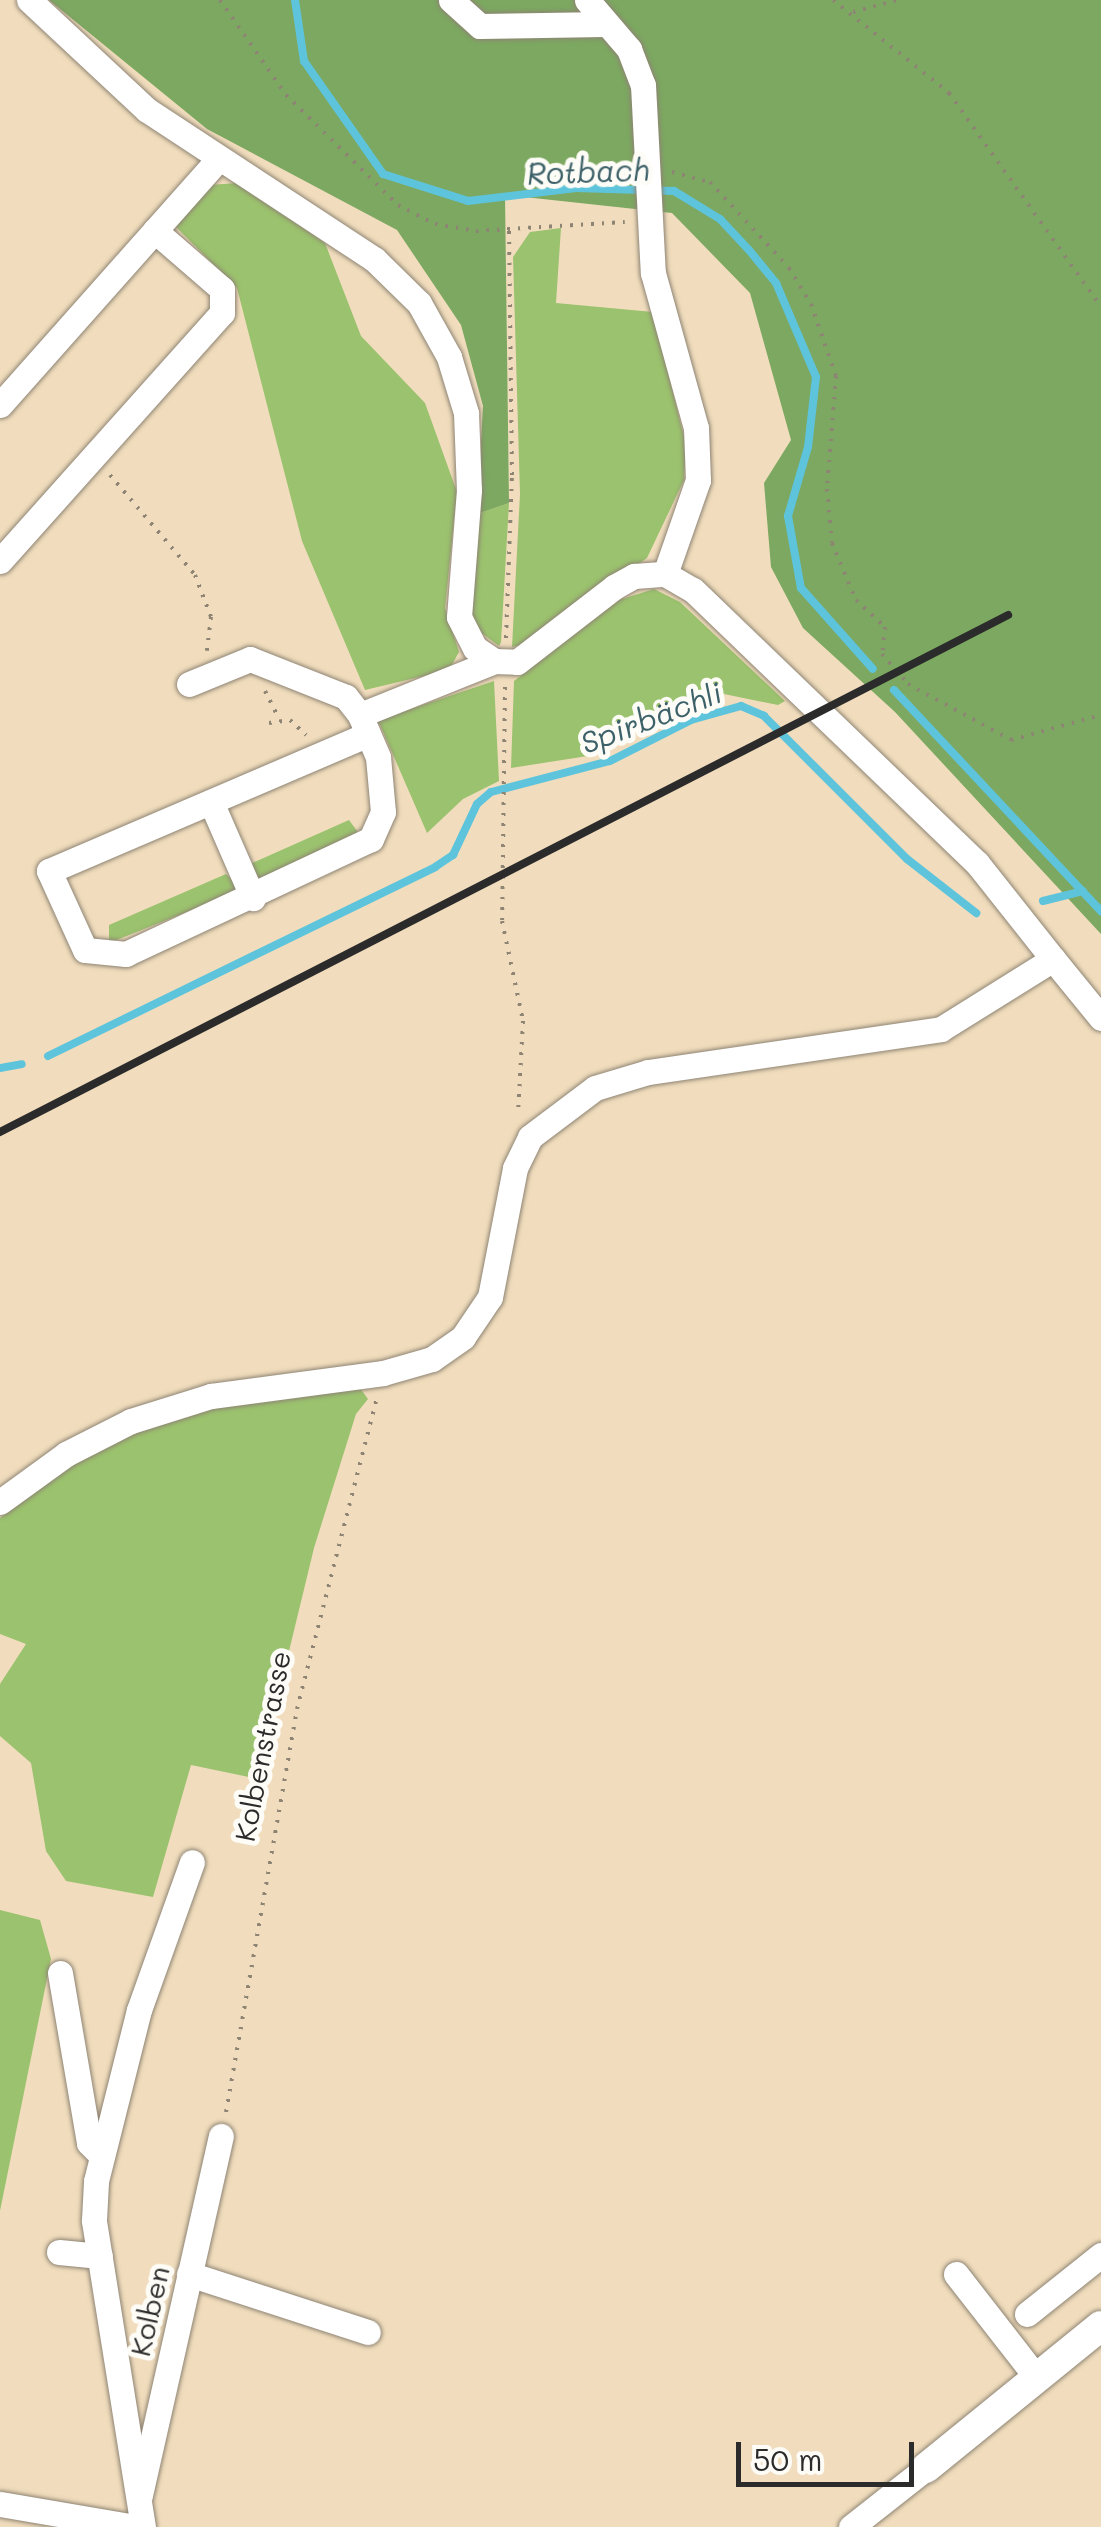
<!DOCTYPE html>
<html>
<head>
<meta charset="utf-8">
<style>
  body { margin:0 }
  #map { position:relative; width:1101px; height:2527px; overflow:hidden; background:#f1ddbd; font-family:Mali,sans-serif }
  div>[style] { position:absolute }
  .green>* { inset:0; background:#9bc26e }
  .forest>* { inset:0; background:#7ca861 }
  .stream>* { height:8px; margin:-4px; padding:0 4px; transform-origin:4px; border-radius:4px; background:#5ec4dc }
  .path>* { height:4px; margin-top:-2px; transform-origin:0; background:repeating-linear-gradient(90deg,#8e8474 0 2.5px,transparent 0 10.5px) }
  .roads { filter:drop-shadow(0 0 2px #8e8474) drop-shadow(0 0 2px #8e8474) }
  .minor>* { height:25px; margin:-12.5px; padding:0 12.5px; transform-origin:12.5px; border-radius:12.5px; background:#fff }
  .major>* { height:30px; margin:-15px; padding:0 15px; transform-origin:15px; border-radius:15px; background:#fff }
  .rail>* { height:8px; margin:-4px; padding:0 4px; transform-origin:4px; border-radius:4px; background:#2b2b2b }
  span { translate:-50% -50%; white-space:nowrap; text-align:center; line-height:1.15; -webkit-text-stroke:10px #fdfcf7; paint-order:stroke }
  .street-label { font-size:28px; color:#2b2b2b }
  .water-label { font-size:30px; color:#3d6169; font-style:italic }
  .scale { position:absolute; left:736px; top:2442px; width:178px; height:45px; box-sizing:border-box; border:5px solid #2b2b2b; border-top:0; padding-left:12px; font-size:30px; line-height:35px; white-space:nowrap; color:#2b2b2b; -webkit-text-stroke:8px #fdfcf7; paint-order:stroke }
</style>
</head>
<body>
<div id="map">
  <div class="green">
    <i style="clip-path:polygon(237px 183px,325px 243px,361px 336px,425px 403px,457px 492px,445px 608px,459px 652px,449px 670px,365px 690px,302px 541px,237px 288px,174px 225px,210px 185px)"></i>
    <i style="clip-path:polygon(561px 228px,556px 303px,653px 312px,686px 445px,684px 480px,647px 558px,526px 644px,512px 647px,520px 494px,513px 257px,530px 232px)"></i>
    <i style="clip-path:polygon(509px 503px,501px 642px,499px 646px,476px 629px,469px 613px,477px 514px)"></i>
    <i style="clip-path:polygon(654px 589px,680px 602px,785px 701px,778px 705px,724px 694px,686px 705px,594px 755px,511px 768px,514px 681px,619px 600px)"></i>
    <i style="clip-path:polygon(494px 681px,499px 781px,463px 799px,427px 833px,378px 720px)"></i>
    <i style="clip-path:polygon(349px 820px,360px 835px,257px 882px,250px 864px)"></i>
    <i style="clip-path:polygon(226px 874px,238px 886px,234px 893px,109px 943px,109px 925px)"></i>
    <i style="clip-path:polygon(360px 1388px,368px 1399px,356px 1414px,314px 1548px,258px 1779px,191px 1765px,153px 1897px,66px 1881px,46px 1851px,31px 1763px,0 1736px,0 1684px,26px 1644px,0 1634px,0 1518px,58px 1471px,145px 1426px,216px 1406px)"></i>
    <i style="clip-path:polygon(0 1910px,40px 1920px,51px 1959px,0 2211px)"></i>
  </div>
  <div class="forest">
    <i style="clip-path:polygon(49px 0,1101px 0,1101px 934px,895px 712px,803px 628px,771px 567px,764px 483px,791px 440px,750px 293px,672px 213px,505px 195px,509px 503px,477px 514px,483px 406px,461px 325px,397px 230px,207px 129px)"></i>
  </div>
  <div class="stream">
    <i style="left:295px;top:0;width:62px;rotate:81.6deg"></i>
    <i style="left:304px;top:61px;width:138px;rotate:55deg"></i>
    <i style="left:383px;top:174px;width:89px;rotate:17.6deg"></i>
    <i style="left:468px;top:201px;width:109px;rotate:-6.9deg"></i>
    <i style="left:576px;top:188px;width:98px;rotate:1.8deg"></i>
    <i style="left:674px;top:191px;width:54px;rotate:31.3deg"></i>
    <i style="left:720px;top:219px;width:42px;rotate:46.9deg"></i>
    <i style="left:749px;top:250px;width:43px;rotate:50.7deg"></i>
    <i style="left:776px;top:283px;width:102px;rotate:66.9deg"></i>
    <i style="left:816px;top:377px;width:70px;rotate:96.5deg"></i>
    <i style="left:808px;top:447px;width:72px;rotate:106.2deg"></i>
    <i style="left:788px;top:516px;width:73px;rotate:79.8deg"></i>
    <i style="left:801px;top:588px;width:108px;rotate:48.4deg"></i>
    <i style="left:894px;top:690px;width:303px;rotate:46.9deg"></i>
    <i style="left:1043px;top:901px;width:41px;rotate:-14deg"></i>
    <i style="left:48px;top:1056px;width:431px;rotate:-26deg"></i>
    <i style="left:435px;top:867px;width:22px;rotate:-34deg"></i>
    <i style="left:453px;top:855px;width:56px;rotate:-64.8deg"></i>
    <i style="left:477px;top:804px;width:18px;rotate:-41deg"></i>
    <i style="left:491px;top:792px;width:123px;rotate:-14.6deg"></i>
    <i style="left:610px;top:761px;width:91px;rotate:-26.8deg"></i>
    <i style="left:691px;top:720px;width:52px;rotate:-15.6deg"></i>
    <i style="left:741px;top:706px;width:25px;rotate:23deg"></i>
    <i style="left:764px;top:716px;width:202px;rotate:45deg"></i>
    <i style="left:907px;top:859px;width:88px;rotate:38deg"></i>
    <i style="left:0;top:1068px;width:22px;rotate:-10deg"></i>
  </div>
  <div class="path">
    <i style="left:220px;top:0;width:116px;rotate:55.2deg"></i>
    <i style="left:286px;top:95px;width:157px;rotate:44.5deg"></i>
    <i style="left:398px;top:205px;width:42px;rotate:27.2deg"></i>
    <i style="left:435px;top:224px;width:42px;rotate:9.7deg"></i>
    <i style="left:476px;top:231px;width:149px;rotate:-3.5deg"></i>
    <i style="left:833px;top:0;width:149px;rotate:38.7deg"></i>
    <i style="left:949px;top:93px;width:262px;rotate:54.6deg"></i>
    <i style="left:853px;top:12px;width:47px;rotate:-14.9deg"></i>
    <i style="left:672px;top:172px;width:39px;rotate:15deg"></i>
    <i style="left:710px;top:182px;width:117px;rotate:47.4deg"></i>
    <i style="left:789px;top:268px;width:42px;rotate:58.6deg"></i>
    <i style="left:811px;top:304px;width:76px;rotate:70.9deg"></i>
    <i style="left:836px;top:376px;width:113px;rotate:94.6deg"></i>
    <i style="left:827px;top:489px;width:54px;rotate:84.7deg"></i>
    <i style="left:832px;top:543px;width:62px;rotate:67.2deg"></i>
    <i style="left:856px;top:600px;width:40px;rotate:43deg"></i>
    <i style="left:885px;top:627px;width:27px;rotate:96deg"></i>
    <i style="left:882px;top:654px;width:40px;rotate:49deg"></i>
    <i style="left:908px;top:684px;width:117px;rotate:28.5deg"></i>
    <i style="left:1011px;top:740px;width:93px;rotate:-15.5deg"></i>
    <i style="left:110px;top:475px;width:131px;rotate:49.6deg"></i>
    <i style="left:195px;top:575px;width:45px;rotate:69.1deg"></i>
    <i style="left:211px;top:617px;width:34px;rotate:97deg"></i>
    <i style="left:506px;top:638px;width:163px;rotate:-87.9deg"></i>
    <i style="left:512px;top:475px;width:247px;rotate:-90.7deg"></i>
    <i style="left:505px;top:687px;width:234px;rotate:90.7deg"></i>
    <i style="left:502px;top:921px;width:102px;rotate:78.1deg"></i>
    <i style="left:523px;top:1021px;width:93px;rotate:93.1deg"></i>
    <i style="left:265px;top:691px;width:30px;rotate:63deg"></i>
    <i style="left:269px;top:723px;width:21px;rotate:-8deg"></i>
    <i style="left:290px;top:720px;width:22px;rotate:43deg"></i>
    <i style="left:226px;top:2112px;width:409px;rotate:-80deg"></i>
    <i style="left:297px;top:1709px;width:321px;rotate:-75.6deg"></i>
  </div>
  <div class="roads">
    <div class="minor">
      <i style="left:29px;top:0;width:161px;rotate:43deg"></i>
      <i style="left:147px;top:110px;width:272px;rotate:33.3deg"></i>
      <i style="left:374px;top:259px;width:63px;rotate:44.4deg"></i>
      <i style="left:419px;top:303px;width:62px;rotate:60.9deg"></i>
      <i style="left:449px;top:357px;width:59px;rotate:73.1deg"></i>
      <i style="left:466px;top:413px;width:77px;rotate:87.8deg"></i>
      <i style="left:469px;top:490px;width:127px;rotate:94.5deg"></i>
      <i style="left:459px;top:617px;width:35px;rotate:63deg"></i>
      <i style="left:475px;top:648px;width:23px;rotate:34deg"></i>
      <i style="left:494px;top:661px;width:23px;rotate:2deg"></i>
      <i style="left:517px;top:662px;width:123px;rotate:-37.7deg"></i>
      <i style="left:614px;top:587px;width:23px;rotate:-29deg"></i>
      <i style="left:634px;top:576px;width:31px;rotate:-4deg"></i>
      <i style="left:451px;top:0;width:39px;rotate:42deg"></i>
      <i style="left:480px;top:26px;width:125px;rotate:-0.9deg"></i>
      <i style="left:587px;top:0;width:65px;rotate:49.4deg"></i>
      <i style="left:629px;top:49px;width:39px;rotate:69deg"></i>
      <i style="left:643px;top:85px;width:188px;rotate:87deg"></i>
      <i style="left:653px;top:273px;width:161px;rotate:74.5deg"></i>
      <i style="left:696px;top:428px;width:52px;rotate:87.8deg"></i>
      <i style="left:698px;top:480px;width:100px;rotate:109.3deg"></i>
      <i style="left:665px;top:574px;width:32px;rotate:30deg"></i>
      <i style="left:693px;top:590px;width:394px;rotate:43.9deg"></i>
      <i style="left:977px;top:863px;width:122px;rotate:51.6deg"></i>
      <i style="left:0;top:405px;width:327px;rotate:-48.4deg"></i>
      <i style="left:0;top:561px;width:333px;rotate:-48.2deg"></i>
      <i style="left:222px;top:313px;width:24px;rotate:-90deg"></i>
      <i style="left:222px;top:289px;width:89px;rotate:-139.1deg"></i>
      <i style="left:189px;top:684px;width:66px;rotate:-22.3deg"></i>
      <i style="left:250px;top:659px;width:103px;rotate:21.6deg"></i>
      <i style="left:346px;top:697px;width:23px;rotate:52deg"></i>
      <i style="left:360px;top:715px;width:144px;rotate:-21.9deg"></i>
      <i style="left:360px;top:715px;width:46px;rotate:66.8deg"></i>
      <i style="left:378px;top:757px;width:55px;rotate:84.8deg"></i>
      <i style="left:383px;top:812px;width:30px;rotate:114deg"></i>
      <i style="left:371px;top:839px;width:271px;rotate:154.9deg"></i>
      <i style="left:126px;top:954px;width:41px;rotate:-174.4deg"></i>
      <i style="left:85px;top:950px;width:87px;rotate:-114.5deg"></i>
      <i style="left:49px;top:871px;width:347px;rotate:-23.2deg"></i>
      <i style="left:211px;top:802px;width:105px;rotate:66.4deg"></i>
      <i style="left:0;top:1502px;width:82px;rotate:-36deg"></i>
      <i style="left:66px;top:1454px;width:73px;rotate:-26.9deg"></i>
      <i style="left:131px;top:1421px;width:84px;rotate:-17.4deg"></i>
      <i style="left:211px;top:1396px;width:174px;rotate:-7.6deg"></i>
      <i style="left:383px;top:1373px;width:51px;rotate:-15.9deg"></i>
      <i style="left:432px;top:1359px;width:38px;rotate:-35deg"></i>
      <i style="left:463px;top:1337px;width:48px;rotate:-56deg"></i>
      <i style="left:490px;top:1297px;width:131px;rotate:-79deg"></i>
      <i style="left:515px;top:1168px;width:34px;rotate:-64deg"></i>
      <i style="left:530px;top:1137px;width:81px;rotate:-37deg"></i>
      <i style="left:595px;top:1088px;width:55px;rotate:-16.8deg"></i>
      <i style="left:648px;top:1072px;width:296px;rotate:-8.3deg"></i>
      <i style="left:941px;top:1029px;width:132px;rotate:-32deg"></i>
      <i style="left:1053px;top:959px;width:76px;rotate:50.9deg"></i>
      <i style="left:60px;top:1973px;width:172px;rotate:80.3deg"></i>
      <i style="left:89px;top:2143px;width:18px;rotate:45deg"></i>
      <i style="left:59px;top:2252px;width:41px;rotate:5.6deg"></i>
      <i style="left:189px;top:2274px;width:188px;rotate:18deg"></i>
      <i style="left:956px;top:2274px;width:132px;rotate:52.1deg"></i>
      <i style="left:1027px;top:2314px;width:95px;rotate:-38.6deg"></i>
      <i style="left:140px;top:2495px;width:368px;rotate:-77.3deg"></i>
      <i style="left:0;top:2504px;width:137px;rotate:9.7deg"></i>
      <i style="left:143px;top:2527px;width:311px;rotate:-99.1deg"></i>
      <i style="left:94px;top:2220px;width:39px;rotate:-87deg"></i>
      <i style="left:96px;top:2181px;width:176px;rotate:-75.9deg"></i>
      <i style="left:139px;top:2010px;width:157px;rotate:-70.3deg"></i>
      <i style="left:851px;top:2527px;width:95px;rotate:-38.2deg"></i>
    </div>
    <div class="major">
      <i style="left:926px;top:2468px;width:225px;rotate:-39.1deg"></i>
    </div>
  </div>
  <div class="rail">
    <i style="left:0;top:1132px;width:1133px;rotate:-27.15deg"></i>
  </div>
  <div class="street-label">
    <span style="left:262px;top:1746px;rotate:-79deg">Kolbenstrasse</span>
    <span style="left:149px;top:2311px;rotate:-77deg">Kolben</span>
  </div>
  <div class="water-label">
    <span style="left:588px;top:171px;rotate:-2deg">Rotbach</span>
    <span style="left:651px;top:717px;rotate:-21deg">Spirbächli</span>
  </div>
  <div class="scale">50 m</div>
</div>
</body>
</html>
